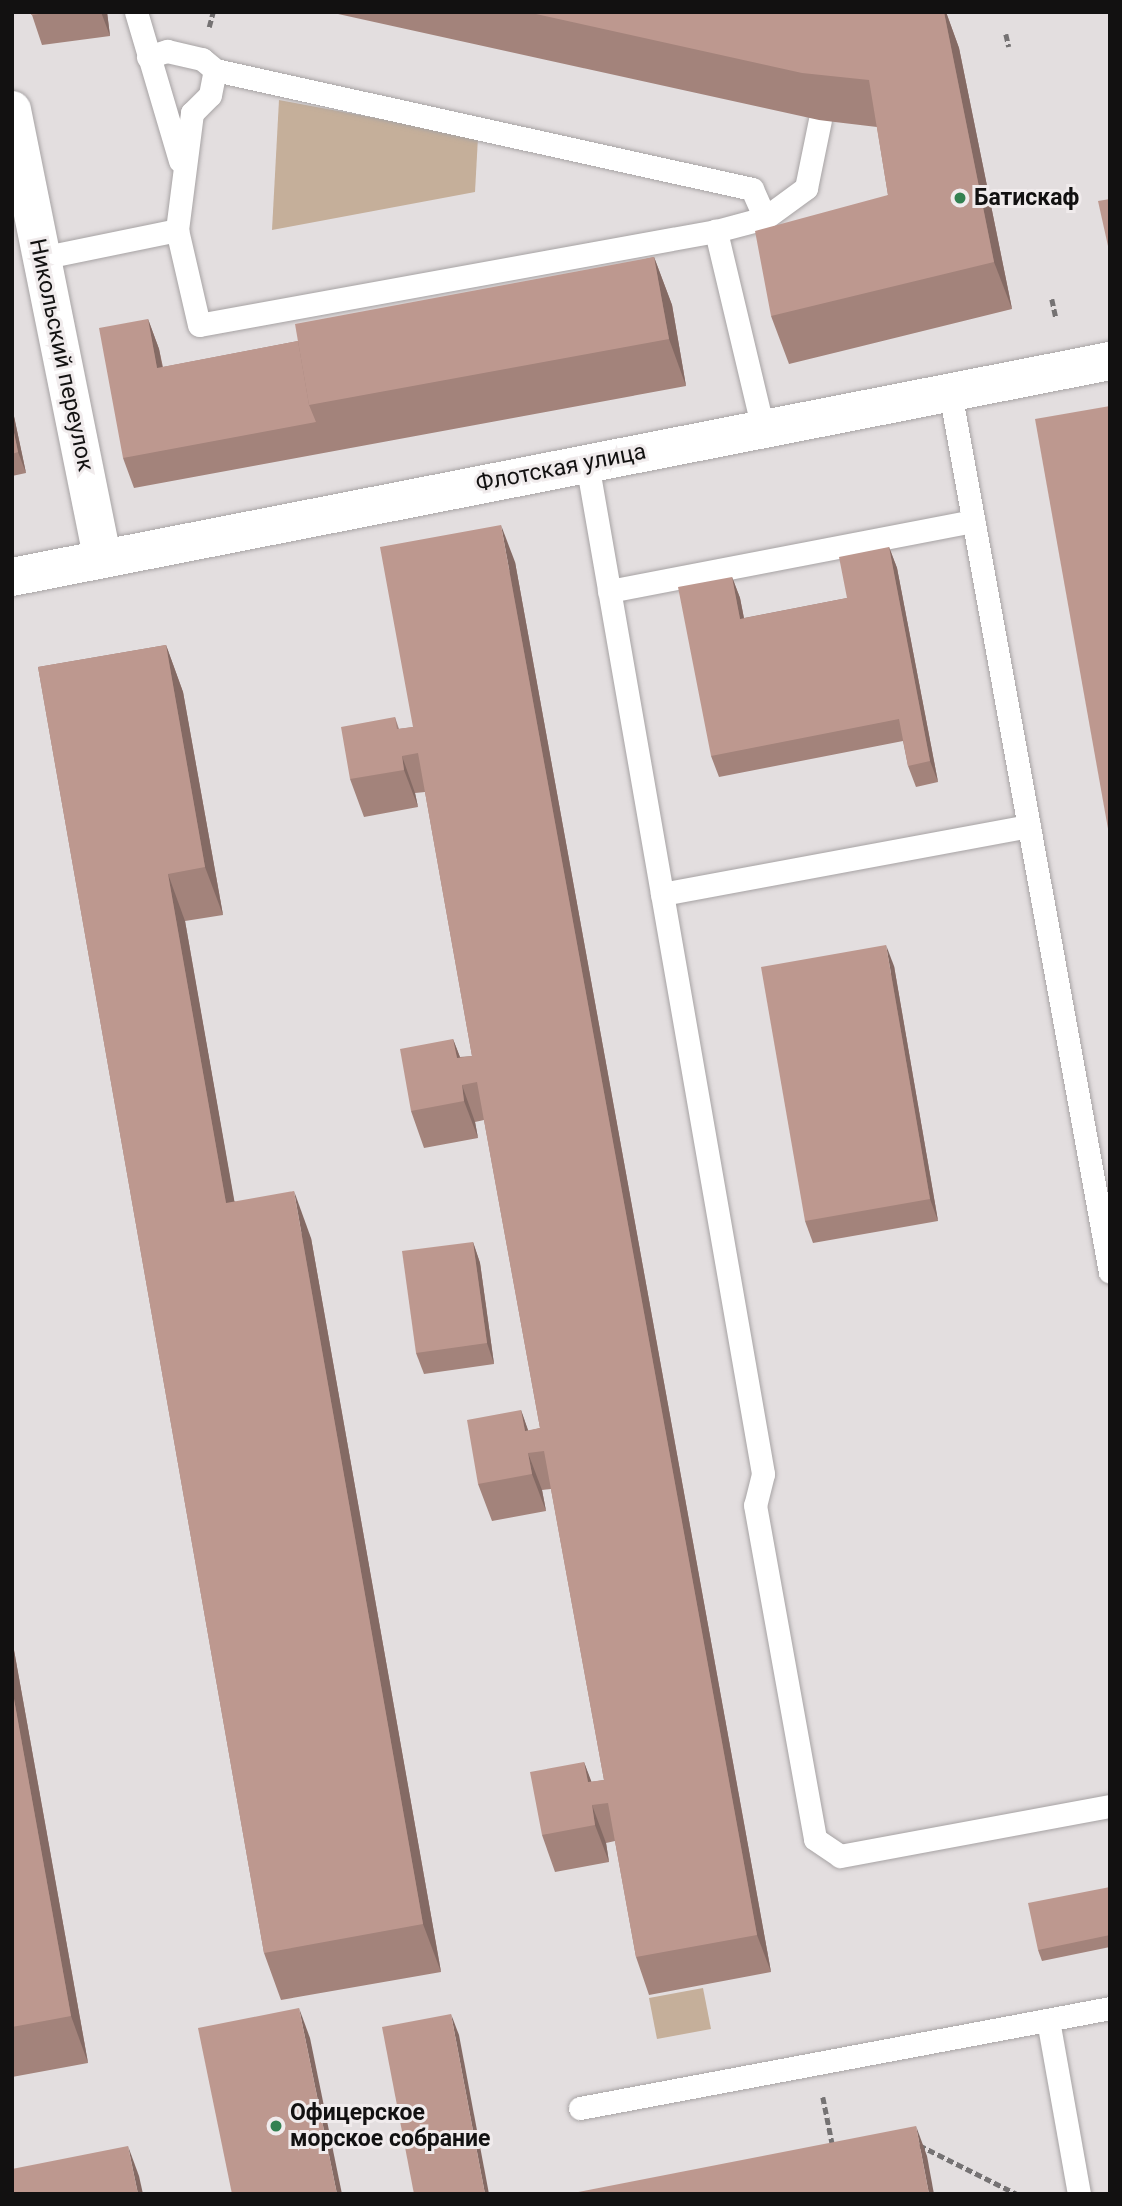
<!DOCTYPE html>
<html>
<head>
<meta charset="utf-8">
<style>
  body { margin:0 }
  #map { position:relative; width:1122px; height:2206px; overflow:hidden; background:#e3dedf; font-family:Roboto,sans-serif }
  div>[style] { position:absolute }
  .green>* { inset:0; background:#c5af9a }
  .path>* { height:4.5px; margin-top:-2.25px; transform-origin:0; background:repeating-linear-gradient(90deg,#757273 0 7px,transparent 0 10.5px) }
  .roads { filter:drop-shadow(0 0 2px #a7a3a4) drop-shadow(0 0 2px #a7a3a4) }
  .lane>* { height:23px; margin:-11.5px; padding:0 11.5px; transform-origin:11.5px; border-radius:11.5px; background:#fff }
  .street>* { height:38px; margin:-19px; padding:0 19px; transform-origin:19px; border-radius:19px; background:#fff }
  .wall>* { inset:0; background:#a3837b }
  .shaded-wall>* { inset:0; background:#846a64 }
  .building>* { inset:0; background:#bd988f }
  .dots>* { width:19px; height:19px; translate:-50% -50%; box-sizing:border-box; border:4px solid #f0ebec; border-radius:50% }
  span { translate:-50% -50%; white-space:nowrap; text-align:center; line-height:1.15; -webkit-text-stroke:6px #f0ebec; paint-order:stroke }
  .poi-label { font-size:23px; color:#121111; font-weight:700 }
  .left { translate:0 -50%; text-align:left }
  .street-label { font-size:23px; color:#121111 }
  .frame { position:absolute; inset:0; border:14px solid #121111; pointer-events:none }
</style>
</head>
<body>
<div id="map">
  <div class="green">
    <i style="clip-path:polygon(279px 100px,478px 137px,475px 192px,272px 230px)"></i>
    <i style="clip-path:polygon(703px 1988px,711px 2029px,657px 2039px,649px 1998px)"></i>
  </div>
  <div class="path">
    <i style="left:209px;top:27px;width:16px;rotate:-75deg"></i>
    <i style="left:1006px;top:34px;width:13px;rotate:77deg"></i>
    <i style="left:1052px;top:299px;width:19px;rotate:78deg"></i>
    <i style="left:823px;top:2097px;width:51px;rotate:78.7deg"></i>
    <i style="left:919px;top:2145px;width:110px;rotate:26.6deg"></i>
  </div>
  <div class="roads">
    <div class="lane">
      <i style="left:136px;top:12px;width:155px;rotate:73.5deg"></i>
      <i style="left:148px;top:57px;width:20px;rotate:-18deg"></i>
      <i style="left:167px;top:51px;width:36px;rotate:13deg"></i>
      <i style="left:202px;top:59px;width:17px;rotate:40deg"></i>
      <i style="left:716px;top:231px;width:525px;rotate:169.7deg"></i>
      <i style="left:199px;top:325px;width:98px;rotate:-103deg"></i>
      <i style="left:177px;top:230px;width:118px;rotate:-82.7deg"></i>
      <i style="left:192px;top:113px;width:25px;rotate:-45deg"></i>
      <i style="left:210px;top:95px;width:25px;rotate:-79deg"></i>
      <i style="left:215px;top:70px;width:550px;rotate:12.49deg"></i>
      <i style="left:752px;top:189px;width:32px;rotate:66deg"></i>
      <i style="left:41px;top:258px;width:139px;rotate:-11.6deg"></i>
      <i style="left:950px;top:392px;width:894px;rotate:79.7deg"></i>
      <i style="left:763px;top:429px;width:204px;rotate:-103.4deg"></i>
      <i style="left:716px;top:231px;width:51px;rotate:-14.9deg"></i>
      <i style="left:765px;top:218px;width:51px;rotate:-36.2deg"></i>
      <i style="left:806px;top:188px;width:69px;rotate:-78.4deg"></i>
      <i style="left:587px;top:463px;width:1026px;rotate:80.12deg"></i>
      <i style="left:763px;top:1474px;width:32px;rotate:104deg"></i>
      <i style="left:755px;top:1505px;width:339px;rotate:79.8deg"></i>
      <i style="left:815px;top:1839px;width:30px;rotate:34deg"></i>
      <i style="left:840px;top:1856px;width:275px;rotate:-10.5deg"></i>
      <i style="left:609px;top:591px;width:371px;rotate:-10.9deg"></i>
      <i style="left:662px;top:894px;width:373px;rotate:-10.5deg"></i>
      <i style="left:1048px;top:2020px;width:177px;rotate:79.9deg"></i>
      <i style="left:580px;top:2108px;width:539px;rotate:-10.68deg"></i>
    </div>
    <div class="street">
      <i style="left:12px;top:110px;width:457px;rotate:78.6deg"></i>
      <i style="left:12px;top:577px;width:1119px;rotate:-11.13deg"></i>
    </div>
  </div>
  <div class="wall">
    <i style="clip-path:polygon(31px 12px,107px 12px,110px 36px,42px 45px)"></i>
    <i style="clip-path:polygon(329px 12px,946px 12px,959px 48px,1012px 309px,789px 364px,771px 316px,888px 195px,877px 127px,819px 120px)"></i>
    <i style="clip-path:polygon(654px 257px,672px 305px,686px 386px,134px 488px,123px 458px,148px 319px,159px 349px,163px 367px,298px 341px)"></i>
    <i style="clip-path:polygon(12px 407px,26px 473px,12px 476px)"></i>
    <i style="clip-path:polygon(889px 547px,897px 568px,938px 782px,916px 787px,908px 766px,903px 741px,719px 777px,711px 756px,732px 577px,740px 598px,744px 618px,847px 598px)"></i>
    <i style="clip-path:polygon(515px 562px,771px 1972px,649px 1995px,636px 1957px,615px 1841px,606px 1843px,609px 1862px,555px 1872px,542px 1835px,584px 1762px,591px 1782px,604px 1780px,551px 1489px,542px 1490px,546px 1511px,492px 1521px,478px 1484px,521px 1410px,528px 1431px,540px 1428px,484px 1120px,475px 1122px,478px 1138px,424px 1148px,411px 1111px,453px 1039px,460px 1057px,472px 1056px,425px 792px,415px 793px,418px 807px,364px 817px,350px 779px,395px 717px,399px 729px,413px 727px)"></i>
    <i style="clip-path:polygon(166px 645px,183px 692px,223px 915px,185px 921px,234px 1201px,311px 1238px,441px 1972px,281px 2000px,264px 1953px,38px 667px)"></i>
    <i style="clip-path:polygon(894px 966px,938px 1221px,813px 1243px,805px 1221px)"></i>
    <i style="clip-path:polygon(473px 1242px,480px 1263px,494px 1364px,424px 1374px,416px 1353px)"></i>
    <i style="clip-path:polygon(12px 1639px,88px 2063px,12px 2077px)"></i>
    <i style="clip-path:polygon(1110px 1887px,1110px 1947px,1042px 1961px,1038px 1950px)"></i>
  </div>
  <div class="shaded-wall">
    <i style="clip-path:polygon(101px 12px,107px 12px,110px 36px)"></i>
    <i style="clip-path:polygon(944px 12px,946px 12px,959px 48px,1012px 309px,994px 262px)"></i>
    <i style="clip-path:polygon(654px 257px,672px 305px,686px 386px,669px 339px)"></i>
    <i style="clip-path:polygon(148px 319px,159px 349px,168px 398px,157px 368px)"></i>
    <i style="clip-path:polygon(12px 407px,26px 473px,18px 452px,12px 423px)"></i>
    <i style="clip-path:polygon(501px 525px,515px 562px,771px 1972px,757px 1935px)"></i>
    <i style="clip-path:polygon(889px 547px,897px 568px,938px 782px,930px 761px)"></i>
    <i style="clip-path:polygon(732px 577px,740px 598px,748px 640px,740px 619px)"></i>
    <i style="clip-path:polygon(166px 645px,183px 692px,223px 915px,205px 867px)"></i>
    <i style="clip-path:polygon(402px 756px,415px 793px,418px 807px,404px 770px)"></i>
    <i style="clip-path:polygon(168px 874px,185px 921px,243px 1250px,226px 1203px)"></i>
    <i style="clip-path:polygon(886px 945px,894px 966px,938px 1221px,930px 1199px)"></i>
    <i style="clip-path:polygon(453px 1039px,467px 1076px,457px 1058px)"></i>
    <i style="clip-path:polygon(462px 1085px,475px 1122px,478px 1138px,464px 1101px)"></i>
    <i style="clip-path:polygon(294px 1191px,311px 1238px,441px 1972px,423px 1924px)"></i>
    <i style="clip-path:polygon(473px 1242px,480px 1263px,494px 1364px,487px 1343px)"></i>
    <i style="clip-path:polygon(521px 1410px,534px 1447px,525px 1431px)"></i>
    <i style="clip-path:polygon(528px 1453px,542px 1490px,546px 1511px,532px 1474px)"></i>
    <i style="clip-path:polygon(12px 1639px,88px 2063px,71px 2016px,12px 1688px)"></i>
    <i style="clip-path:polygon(584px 1762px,598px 1799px,588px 1782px)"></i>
    <i style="clip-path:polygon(592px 1805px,606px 1843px,609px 1862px,595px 1825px)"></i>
    <i style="clip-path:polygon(299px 2008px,310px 2038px,342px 2194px,337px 2194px)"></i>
    <i style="clip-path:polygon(451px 2014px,459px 2035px,489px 2194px,485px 2194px)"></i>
    <i style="clip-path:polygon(916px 2126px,927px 2156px,934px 2194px,929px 2194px)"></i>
    <i style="clip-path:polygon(128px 2146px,139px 2176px,143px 2194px,138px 2194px)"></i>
  </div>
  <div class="building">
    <i style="clip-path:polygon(31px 12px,53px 12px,31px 15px)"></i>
    <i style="clip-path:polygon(527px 12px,944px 12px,994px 262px,771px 316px,755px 231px,888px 195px,869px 80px,802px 73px)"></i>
    <i style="clip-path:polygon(1110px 199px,1110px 255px,1098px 201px)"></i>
    <i style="clip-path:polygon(654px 257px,669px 339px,309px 405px,295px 324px)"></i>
    <i style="clip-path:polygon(148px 319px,157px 368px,298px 341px,309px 405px,316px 422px,123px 458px,99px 328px)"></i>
    <i style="clip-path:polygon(1110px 406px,1110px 840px,1035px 419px)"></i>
    <i style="clip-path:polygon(12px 423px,18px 452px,12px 454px)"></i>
    <i style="clip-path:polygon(501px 525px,757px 1935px,636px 1957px,608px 1803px,592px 1805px,595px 1825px,542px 1835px,530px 1772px,584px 1762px,588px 1782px,604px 1780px,544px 1451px,528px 1453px,532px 1474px,478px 1484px,467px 1420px,521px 1410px,525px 1431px,540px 1428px,477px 1082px,462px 1085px,464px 1101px,411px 1111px,400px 1049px,453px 1039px,457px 1058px,472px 1056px,418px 753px,402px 756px,404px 770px,350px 779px,341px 727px,395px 717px,397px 729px,413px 727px,380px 547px)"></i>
    <i style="clip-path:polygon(889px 547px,930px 761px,908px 766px,899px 719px,711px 756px,678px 587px,732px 577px,740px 619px,847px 598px,839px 557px)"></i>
    <i style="clip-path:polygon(166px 645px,205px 867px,168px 874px,226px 1203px,294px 1191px,423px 1924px,264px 1953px,38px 667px)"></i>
    <i style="clip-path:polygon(886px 945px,930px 1199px,805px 1221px,761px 967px)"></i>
    <i style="clip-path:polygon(473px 1242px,487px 1343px,416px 1353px,402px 1251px)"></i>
    <i style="clip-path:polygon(12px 1688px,71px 2016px,12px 2027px)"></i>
    <i style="clip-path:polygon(1110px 1887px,1110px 1935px,1038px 1950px,1028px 1903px)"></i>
    <i style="clip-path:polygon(299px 2008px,337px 2194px,232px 2194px,198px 2028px)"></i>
    <i style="clip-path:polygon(451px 2014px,485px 2194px,414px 2194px,382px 2027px)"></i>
    <i style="clip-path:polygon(916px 2126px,929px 2194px,568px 2194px)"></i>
    <i style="clip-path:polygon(128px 2146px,138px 2194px,12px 2194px,12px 2169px)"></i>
  </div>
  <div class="dots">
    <i style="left:960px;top:198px;background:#338151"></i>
    <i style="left:276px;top:2126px;background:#338151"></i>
  </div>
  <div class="poi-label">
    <span class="left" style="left:974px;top:198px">Батискаф</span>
    <span class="left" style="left:290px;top:2126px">Офицерское<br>морское собрание</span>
  </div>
  <div class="street-label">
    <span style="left:61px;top:355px;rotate:78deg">Никольский переулок</span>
    <span style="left:561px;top:468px;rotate:-11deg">Флотская улица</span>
  </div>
  <div class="frame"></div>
</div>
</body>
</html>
